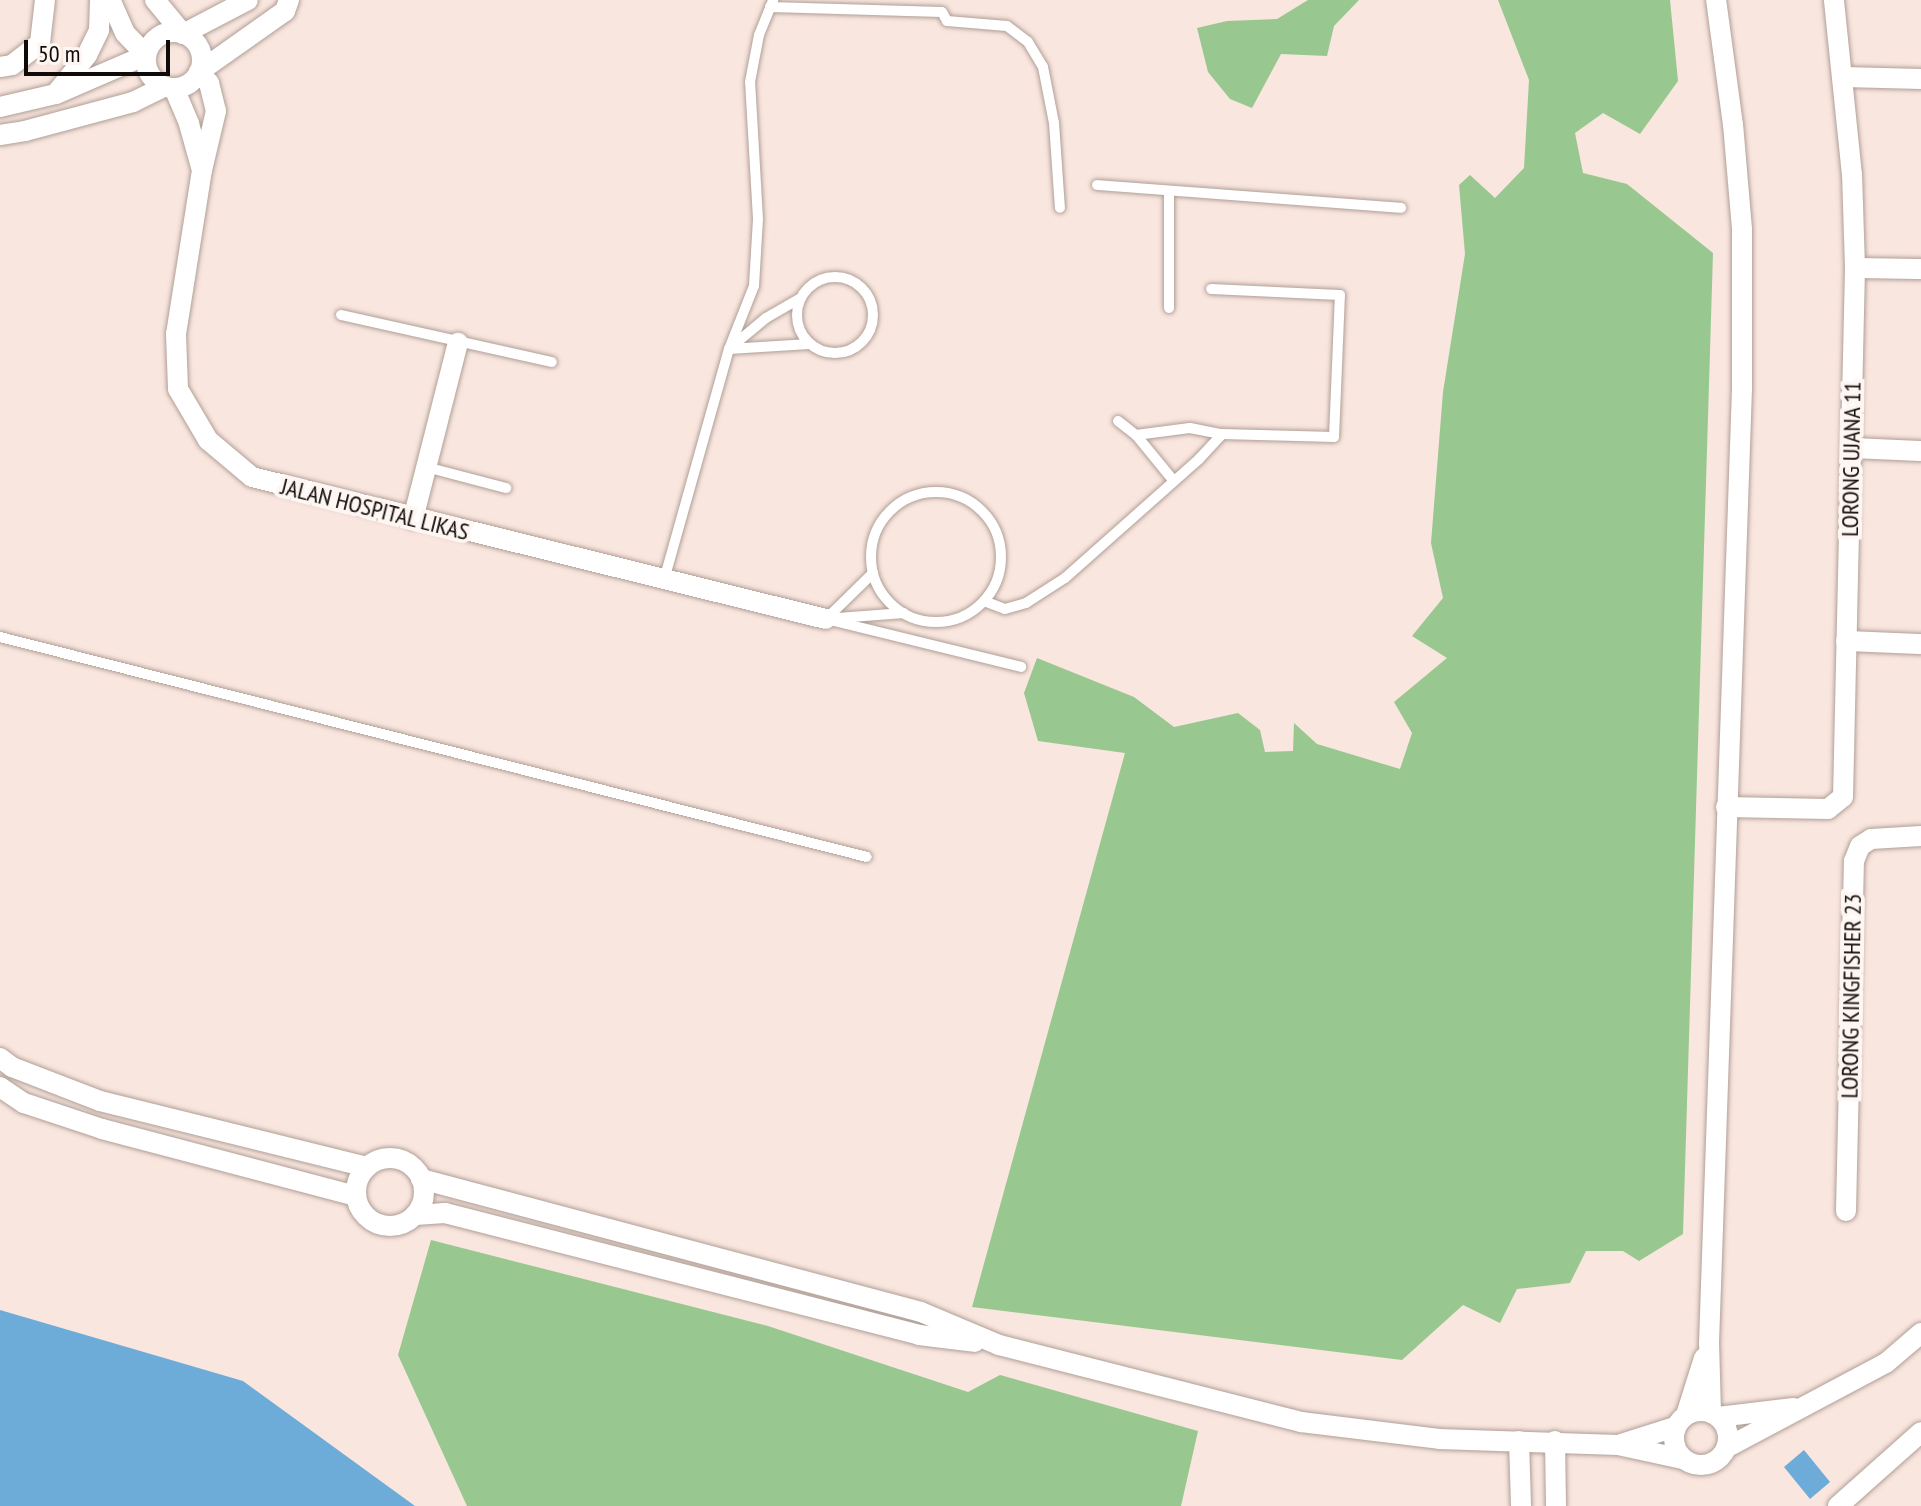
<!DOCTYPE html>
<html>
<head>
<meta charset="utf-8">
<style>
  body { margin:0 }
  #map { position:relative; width:1921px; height:1506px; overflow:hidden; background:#f9e6de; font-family:"PT Sans Narrow",sans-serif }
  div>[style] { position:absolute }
  .forest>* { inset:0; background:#98c78f }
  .water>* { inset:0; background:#6dacd9 }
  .roads { filter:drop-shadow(0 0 2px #b09f97) drop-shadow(0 0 2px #b09f97) }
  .lane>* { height:10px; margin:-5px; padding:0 5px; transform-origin:5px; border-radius:5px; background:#fff }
  .lane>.ring { margin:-5px; padding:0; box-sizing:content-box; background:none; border:10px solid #fff; border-radius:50% }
  .street>* { height:20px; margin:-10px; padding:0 10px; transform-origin:10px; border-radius:10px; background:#fff }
  .street>.ring { margin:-10px; padding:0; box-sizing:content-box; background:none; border:20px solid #fff; border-radius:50% }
  span { translate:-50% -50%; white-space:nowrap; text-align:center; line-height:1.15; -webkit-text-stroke:8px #fef6f3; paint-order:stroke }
  .street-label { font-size:24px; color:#100b08 }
  .scale { position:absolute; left:24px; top:40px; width:146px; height:36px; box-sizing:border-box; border:4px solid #100b08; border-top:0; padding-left:10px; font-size:24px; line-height:28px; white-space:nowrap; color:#100b08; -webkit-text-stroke:6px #fef6f3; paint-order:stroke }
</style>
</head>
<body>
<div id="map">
  <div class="forest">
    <i style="clip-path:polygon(1308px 0,1359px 0,1334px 26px,1327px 56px,1281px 54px,1252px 108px,1230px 99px,1208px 72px,1197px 28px,1227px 21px,1277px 19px)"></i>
    <i style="clip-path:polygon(1498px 0,1670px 0,1678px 81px,1640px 134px,1603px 113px,1575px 133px,1583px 173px,1627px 184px,1713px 253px,1683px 1234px,1639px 1261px,1623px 1251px,1586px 1251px,1570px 1283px,1517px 1289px,1500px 1323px,1463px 1305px,1402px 1360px,972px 1307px,1125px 753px,1038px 741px,1024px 693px,1037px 658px,1134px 697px,1174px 727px,1238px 713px,1260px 730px,1265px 752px,1293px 751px,1294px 723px,1317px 744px,1400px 769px,1412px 733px,1394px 702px,1447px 658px,1412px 636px,1443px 598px,1431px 543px,1443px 392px,1465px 254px,1459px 185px,1470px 175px,1495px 198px,1524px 168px,1529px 80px)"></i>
    <i style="clip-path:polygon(431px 1240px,768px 1326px,968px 1392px,1000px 1375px,1198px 1431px,1181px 1506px,467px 1506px,398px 1355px)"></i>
  </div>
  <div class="water">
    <i style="clip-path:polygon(0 1310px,243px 1381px,415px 1506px,0 1506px)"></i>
    <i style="clip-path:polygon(1804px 1450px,1830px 1482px,1810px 1499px,1784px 1467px)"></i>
  </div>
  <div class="roads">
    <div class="lane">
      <i style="left:770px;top:7px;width:172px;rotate:1.7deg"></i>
      <i style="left:942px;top:12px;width:10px;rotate:61deg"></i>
      <i style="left:947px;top:21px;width:60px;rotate:4.8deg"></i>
      <i style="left:1007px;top:26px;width:26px;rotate:37deg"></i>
      <i style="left:1028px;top:42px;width:29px;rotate:59deg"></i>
      <i style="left:1043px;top:67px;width:57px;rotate:78.9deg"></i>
      <i style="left:1054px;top:123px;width:85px;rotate:86deg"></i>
      <i style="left:1097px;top:185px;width:305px;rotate:4.3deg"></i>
      <i style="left:1169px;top:193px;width:115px;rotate:90deg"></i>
      <i class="ring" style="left:797px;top:277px;width:66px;height:66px"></i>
      <i style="left:341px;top:315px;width:216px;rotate:12.6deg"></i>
      <i style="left:730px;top:348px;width:47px;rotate:-39.8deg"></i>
      <i style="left:766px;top:318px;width:39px;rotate:-30deg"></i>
      <i style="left:729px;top:349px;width:80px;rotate:-3.6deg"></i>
      <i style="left:1118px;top:421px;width:23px;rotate:38deg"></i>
      <i style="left:426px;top:467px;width:83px;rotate:14.7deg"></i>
      <i style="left:1173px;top:480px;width:58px;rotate:-129.4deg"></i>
      <i style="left:1136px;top:435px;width:54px;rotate:-7.4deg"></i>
      <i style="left:1190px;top:428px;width:33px;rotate:11deg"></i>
      <i style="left:1222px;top:434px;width:112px;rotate:1.5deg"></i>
      <i style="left:1334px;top:437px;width:142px;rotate:-87.6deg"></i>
      <i style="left:1340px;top:295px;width:129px;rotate:-177.3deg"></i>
      <i class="ring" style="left:871px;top:492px;width:120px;height:120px"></i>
      <i style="left:664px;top:580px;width:240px;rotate:-74.3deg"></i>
      <i style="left:729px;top:349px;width:68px;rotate:-68.4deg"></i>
      <i style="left:754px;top:286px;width:67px;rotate:-86.6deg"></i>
      <i style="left:758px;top:219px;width:137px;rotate:-93.3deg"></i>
      <i style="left:750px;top:82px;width:48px;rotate:-79.2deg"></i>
      <i style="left:759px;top:35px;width:38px;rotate:-68deg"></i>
      <i style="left:984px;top:601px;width:22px;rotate:21deg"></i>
      <i style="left:1005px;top:609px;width:22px;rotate:-16deg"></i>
      <i style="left:1026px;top:603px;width:46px;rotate:-32.7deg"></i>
      <i style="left:1065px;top:578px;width:179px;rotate:-41.6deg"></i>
      <i style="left:1199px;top:459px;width:34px;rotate:-47deg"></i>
      <i style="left:838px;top:618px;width:66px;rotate:-4.3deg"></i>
      <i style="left:826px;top:619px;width:201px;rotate:13.8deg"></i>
      <i style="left:826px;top:619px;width:66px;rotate:-44.4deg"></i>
      <i style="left:0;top:637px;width:894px;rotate:14.24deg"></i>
    </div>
    <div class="street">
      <i style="left:155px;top:0;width:44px;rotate:50.5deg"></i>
      <i style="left:183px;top:34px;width:73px;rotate:-27.6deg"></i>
      <i style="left:289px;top:0;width:12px;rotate:110deg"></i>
      <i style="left:285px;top:11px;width:105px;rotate:144.7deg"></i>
      <i style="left:199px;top:72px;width:15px;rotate:48deg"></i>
      <i style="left:209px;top:83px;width:29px;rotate:76deg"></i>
      <i style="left:216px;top:111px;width:61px;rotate:103.3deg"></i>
      <i style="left:202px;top:170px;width:166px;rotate:99deg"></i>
      <i style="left:176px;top:334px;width:55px;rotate:87.9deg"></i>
      <i style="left:178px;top:389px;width:59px;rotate:59.5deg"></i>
      <i style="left:208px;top:440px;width:57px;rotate:40.1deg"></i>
      <i style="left:252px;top:477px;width:591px;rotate:13.9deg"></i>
      <i class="ring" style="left:146px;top:32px;width:36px;height:36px"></i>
      <i style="left:0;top:67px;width:12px;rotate:-9deg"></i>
      <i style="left:12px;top:65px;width:36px;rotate:-38deg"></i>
      <i style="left:40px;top:43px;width:43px;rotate:-83.4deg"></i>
      <i style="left:1844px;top:77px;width:77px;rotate:1.5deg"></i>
      <i style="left:174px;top:88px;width:39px;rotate:67deg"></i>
      <i style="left:189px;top:124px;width:45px;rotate:74.4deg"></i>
      <i style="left:58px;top:91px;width:46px;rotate:-51.1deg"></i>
      <i style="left:87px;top:55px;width:28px;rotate:-64deg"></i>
      <i style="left:99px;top:30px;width:30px;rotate:-88deg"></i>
      <i style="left:0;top:107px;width:57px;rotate:-13.1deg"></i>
      <i style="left:56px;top:94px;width:98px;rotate:-23.4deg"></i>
      <i style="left:146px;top:55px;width:30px;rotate:-134deg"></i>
      <i style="left:125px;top:33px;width:36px;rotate:-114deg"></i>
      <i style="left:0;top:135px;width:25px;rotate:-9deg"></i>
      <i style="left:25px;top:131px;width:112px;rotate:-15deg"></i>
      <i style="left:133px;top:102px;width:34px;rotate:-26deg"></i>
      <i style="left:1855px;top:268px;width:66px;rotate:0.9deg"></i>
      <i style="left:1852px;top:448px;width:69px;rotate:2.5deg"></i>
      <i style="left:413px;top:519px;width:182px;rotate:-75.7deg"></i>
      <i style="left:1846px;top:641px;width:75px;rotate:2.3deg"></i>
      <i style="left:1726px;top:807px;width:102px;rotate:1.1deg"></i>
      <i style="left:1828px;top:809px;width:19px;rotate:-39deg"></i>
      <i style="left:1843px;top:797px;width:529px;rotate:-88.7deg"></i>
      <i style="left:1855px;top:268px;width:93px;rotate:-91.8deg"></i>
      <i style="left:1852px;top:175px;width:176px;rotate:-95.9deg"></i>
      <i style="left:0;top:1058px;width:15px;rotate:37deg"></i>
      <i style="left:12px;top:1067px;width:94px;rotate:21.1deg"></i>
      <i style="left:100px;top:1101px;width:275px;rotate:13.9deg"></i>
      <i style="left:0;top:1087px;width:29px;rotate:34deg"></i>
      <i style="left:24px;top:1103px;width:82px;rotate:18.4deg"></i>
      <i style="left:102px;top:1129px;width:263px;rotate:14.8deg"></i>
      <i class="ring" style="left:356px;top:1158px;width:48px;height:48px"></i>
      <i style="left:421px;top:1179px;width:517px;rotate:14.9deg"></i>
      <i style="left:921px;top:1312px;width:85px;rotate:22.9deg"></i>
      <i style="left:999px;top:1345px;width:312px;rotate:14.3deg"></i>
      <i style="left:1301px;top:1422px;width:139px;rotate:7deg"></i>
      <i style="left:1439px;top:1439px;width:179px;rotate:1.9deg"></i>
      <i style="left:1618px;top:1445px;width:66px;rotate:12.2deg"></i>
      <i style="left:1846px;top:1211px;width:350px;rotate:-88.7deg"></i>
      <i style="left:1854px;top:861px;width:16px;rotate:-68deg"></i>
      <i style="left:1860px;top:846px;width:13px;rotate:-32deg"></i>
      <i style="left:1871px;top:839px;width:50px;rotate:-3.4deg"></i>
      <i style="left:415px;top:1215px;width:30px;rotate:-4deg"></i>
      <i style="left:445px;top:1213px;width:489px;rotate:14.4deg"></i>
      <i style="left:919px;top:1335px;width:56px;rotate:7.1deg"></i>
      <i class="ring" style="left:1674px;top:1411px;width:34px;height:34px"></i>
      <i style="left:1711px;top:1413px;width:70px;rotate:-91.6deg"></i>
      <i style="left:1709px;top:1343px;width:956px;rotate:-88.02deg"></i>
      <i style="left:1742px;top:388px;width:159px;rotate:-90deg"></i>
      <i style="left:1742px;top:229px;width:104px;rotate:-94.9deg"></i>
      <i style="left:1733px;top:125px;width:126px;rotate:-97.7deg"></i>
      <i style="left:1686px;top:1415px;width:60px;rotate:-72.5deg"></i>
      <i style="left:1718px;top:1417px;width:76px;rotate:-6.8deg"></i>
      <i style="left:1519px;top:1441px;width:65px;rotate:88.2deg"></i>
      <i style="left:1555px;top:1441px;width:65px;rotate:89.1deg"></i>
      <i style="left:1621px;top:1444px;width:57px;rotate:-17.5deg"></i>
      <i style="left:1726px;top:1448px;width:181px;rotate:-28deg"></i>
      <i style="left:1886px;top:1363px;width:46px;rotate:-40.6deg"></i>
      <i style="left:1838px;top:1506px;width:111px;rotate:-41.7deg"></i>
    </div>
  </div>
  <div class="street-label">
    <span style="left:1851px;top:459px;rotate:-89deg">LORONG UJANA 11</span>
    <span style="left:375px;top:509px;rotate:14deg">JALAN HOSPITAL LIKAS</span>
    <span style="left:1851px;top:996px;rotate:-89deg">LORONG KINGFISHER 23</span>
  </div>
  <div class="scale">50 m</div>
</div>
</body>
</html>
